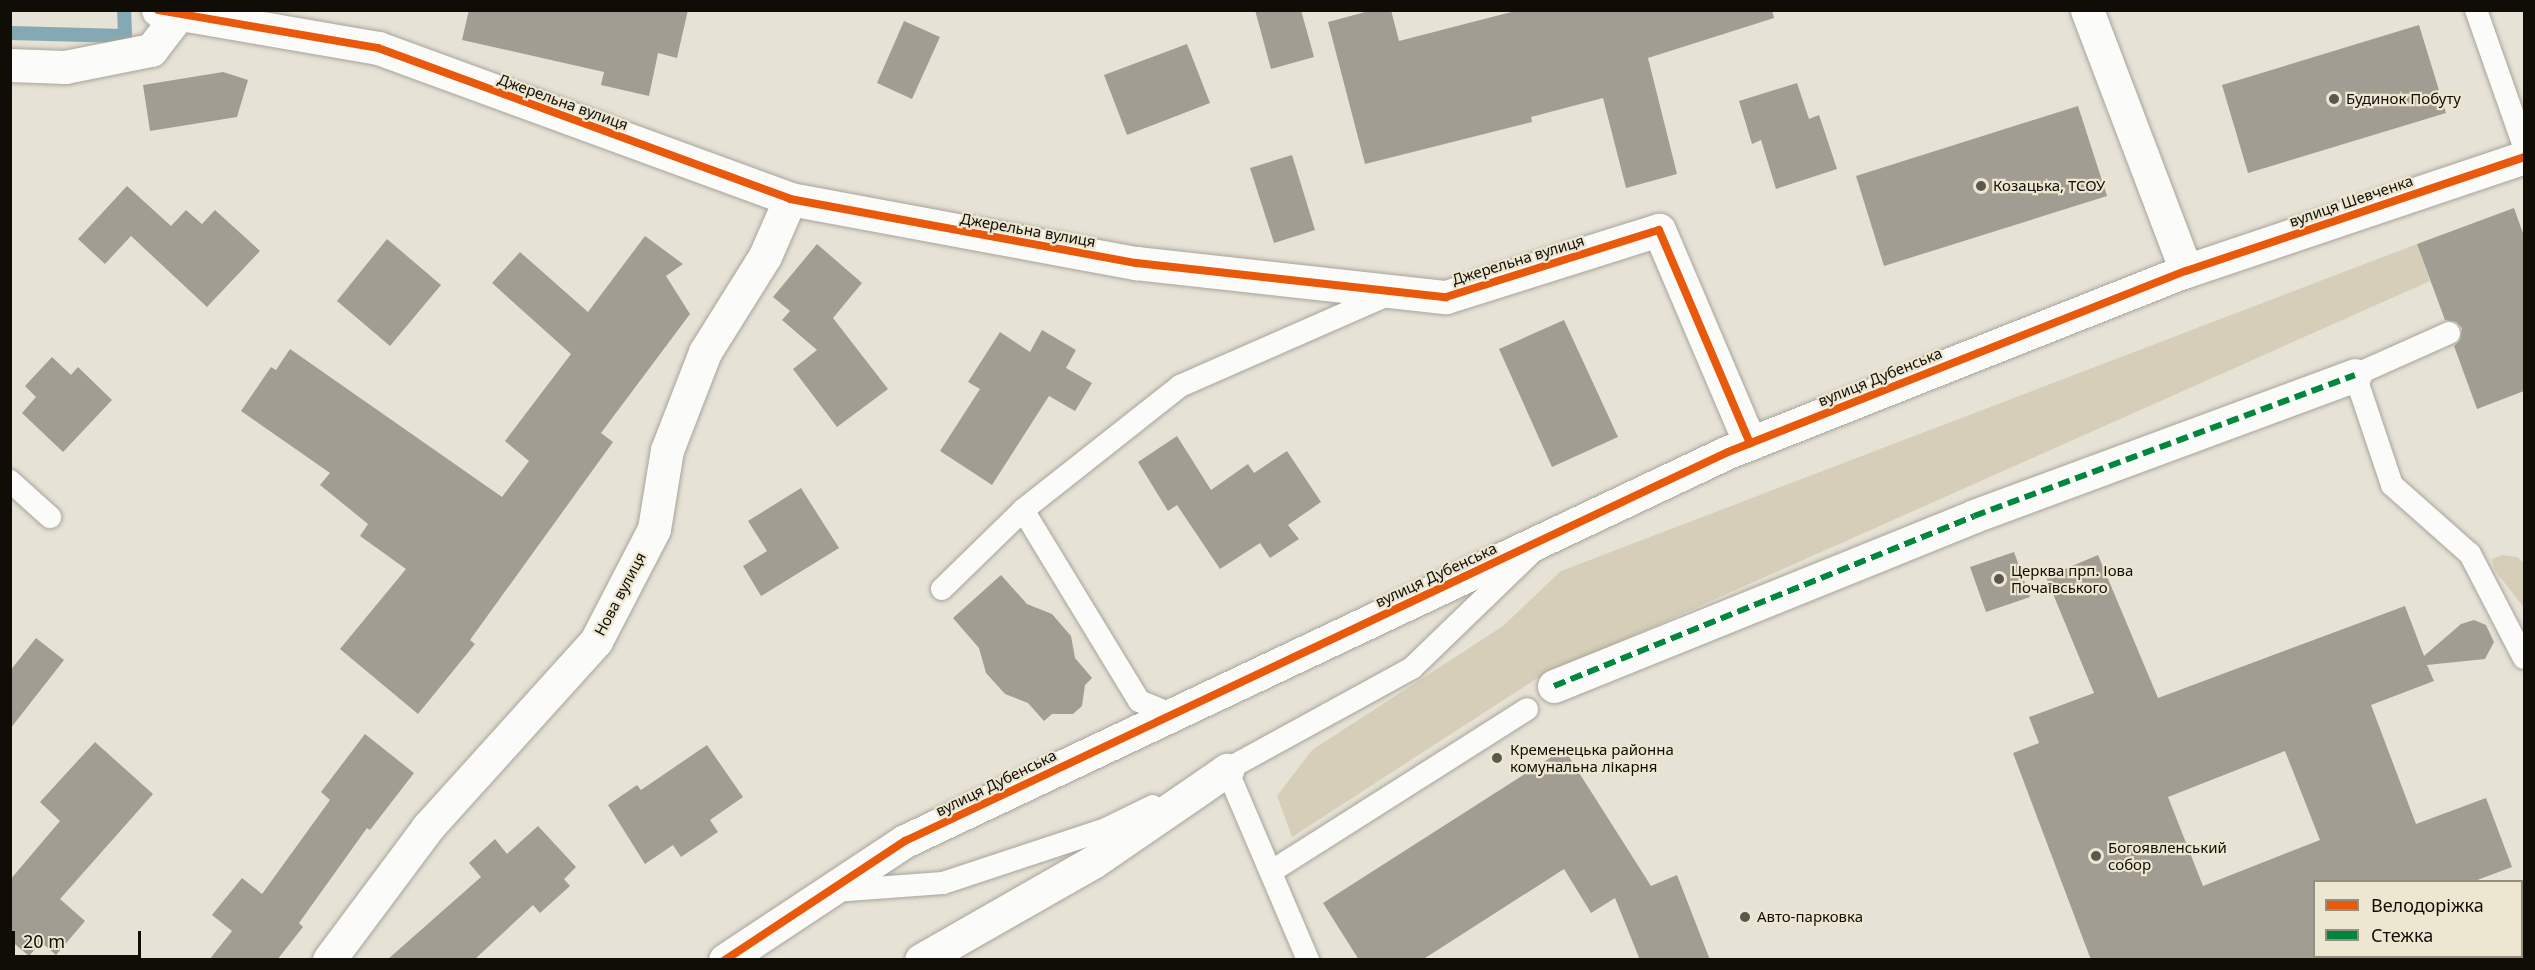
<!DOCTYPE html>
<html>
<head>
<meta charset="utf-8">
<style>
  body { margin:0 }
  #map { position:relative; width:2535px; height:970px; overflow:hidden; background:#e7e2d6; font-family:"Noto Sans",sans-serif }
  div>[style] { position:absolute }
  .green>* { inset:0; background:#d6ceb8 }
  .stream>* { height:14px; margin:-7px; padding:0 7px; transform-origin:7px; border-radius:7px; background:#84a9b4 }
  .building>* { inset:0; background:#a19d93 }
  .roads { filter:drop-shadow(0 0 2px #a8a49b) drop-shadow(0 0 2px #a8a49b) }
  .service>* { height:22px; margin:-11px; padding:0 11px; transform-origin:11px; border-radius:11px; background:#fbfbf9 }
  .pedestrian>* { height:33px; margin:-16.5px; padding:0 16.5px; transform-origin:16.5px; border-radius:16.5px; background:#fbfbf9 }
  .minor>* { height:33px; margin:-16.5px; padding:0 16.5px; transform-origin:16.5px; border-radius:16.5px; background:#fbfbf9 }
  .secondary>* { height:33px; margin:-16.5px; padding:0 16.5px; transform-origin:16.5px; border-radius:16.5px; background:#fbfbf9 }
  .quiet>* { height:6px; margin-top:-3px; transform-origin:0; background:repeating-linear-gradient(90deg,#00873e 0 12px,transparent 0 18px) }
  .cycleway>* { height:8px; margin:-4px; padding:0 4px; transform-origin:4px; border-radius:4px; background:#e8590c }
  .dots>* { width:16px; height:16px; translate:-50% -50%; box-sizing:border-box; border:3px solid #ede6d0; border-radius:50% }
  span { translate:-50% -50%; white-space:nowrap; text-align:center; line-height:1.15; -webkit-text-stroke:4.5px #ede6d0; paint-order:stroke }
  .poi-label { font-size:15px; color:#100d07 }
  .left { translate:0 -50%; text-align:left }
  .street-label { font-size:15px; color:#100d07 }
  .frame { position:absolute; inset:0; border:12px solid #100d07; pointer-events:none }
  .legend { position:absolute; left:2313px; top:880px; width:210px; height:78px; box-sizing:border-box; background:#ede6d0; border:2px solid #958f80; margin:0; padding:8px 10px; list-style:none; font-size:18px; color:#100d07 }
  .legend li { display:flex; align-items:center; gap:12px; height:30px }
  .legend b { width:30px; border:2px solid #958f80 }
  .scale { position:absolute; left:12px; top:931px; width:129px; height:27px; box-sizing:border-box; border:3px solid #100d07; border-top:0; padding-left:8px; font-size:18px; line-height:21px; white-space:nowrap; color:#100d07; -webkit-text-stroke:4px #ede6d0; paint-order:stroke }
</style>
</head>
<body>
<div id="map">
  <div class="green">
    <i style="clip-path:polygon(2417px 244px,2430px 281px,1536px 679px,1292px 837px,1277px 796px,1312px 750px,1503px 626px,1561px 571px)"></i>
    <i style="clip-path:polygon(2502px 555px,2517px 557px,2524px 563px,2524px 608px,2494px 569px,2492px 559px)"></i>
  </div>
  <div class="stream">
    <i style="left:10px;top:33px;width:115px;rotate:1.5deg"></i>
    <i style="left:125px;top:36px;width:26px;rotate:-92deg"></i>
  </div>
  <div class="building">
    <i style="clip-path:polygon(469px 10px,688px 10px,677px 58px,658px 53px,649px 96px,601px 85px,604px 72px,462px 40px)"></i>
    <i style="clip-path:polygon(1255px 10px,1301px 10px,1314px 57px,1271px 69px)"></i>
    <i style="clip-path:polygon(1373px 10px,1391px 10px,1399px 41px,1519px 10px,1772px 10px,1774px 18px,1648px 58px,1677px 174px,1626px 188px,1603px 98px,1531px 117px,1532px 122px,1365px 164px,1328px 22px)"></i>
    <i style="clip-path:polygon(904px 21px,940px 37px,912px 99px,877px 83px)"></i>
    <i style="clip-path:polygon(2419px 25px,2446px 113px,2248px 173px,2222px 85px)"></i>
    <i style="clip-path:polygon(1187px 44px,1210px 103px,1127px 135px,1104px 75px)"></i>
    <i style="clip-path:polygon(223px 72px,248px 80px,237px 117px,150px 131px,143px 85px)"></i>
    <i style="clip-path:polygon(1797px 83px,1809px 119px,1819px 115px,1837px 169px,1776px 189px,1761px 140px,1752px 144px,1739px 101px)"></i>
    <i style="clip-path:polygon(2078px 106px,2107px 196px,1884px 266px,1856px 176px)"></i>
    <i style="clip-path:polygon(1292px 155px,1315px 230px,1274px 243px,1250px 168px)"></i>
    <i style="clip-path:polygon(127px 186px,171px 226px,186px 210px,202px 224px,215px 210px,260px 251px,207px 307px,131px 236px,105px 264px,78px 239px)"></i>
    <i style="clip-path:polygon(2514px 208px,2524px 236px,2524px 391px,2477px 409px,2454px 346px,2460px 340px,2462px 328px,2456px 322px,2445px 320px,2417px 244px)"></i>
    <i style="clip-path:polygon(645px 236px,683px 264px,666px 276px,690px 314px,601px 433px,613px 442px,470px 640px,475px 644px,418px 714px,340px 649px,406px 569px,360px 536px,368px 524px,320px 485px,330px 473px,241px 411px,271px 367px,276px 370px,290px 349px,502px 497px,529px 461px,505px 441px,571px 354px,492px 283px,520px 252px,588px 312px)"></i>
    <i style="clip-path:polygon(387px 239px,441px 285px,390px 346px,337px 301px)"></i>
    <i style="clip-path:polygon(817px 244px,862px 283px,833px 318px,888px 389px,837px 427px,793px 369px,817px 350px,782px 320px,790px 311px,773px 297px)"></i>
    <i style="clip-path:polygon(1564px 320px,1618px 437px,1552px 467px,1499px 349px)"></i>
    <i style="clip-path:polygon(1042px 330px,1076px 350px,1066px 368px,1092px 383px,1075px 411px,1049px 396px,992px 485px,940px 451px,980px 389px,968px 382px,1000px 332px,1030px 352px)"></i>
    <i style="clip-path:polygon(52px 357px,71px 375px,78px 367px,112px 400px,63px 452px,22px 413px,36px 397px,25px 386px)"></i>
    <i style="clip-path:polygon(1177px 436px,1211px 490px,1248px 464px,1254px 473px,1287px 451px,1321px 502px,1288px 525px,1299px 539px,1270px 558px,1260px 543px,1220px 569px,1177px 505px,1168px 511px,1138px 462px)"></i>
    <i style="clip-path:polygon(801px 488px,839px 548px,761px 596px,743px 566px,767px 551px,748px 521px)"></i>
    <i style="clip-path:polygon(2014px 552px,2030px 597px,1986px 612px,1970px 567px)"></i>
    <i style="clip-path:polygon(evenodd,2098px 555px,2158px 698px,2405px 606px,2424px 656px,2461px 624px,2474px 620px,2486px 625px,2494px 642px,2485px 659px,2427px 665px,2434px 681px,2371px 705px,2416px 824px,2486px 798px,2512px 867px,2472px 882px,2314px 882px,2314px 960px,2091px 960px,2013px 753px,2039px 743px,2029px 717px,2094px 693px,2046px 577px,2098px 555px,2285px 751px,2320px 840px,2203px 886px,2168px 797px,2285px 751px)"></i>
    <i style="clip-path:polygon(1001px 575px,1027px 604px,1052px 614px,1071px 636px,1075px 658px,1092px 678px,1085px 685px,1082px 706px,1073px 714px,1052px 714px,1044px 721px,1028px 703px,1005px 694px,986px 673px,979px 648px,953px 618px)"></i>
    <i style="clip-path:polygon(36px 638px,64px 660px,10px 729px,10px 671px)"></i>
    <i style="clip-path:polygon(365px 734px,414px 773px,370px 830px,367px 828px,299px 923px,303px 927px,277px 960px,209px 960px,232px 931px,212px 915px,242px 878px,262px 894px,330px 800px,321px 792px)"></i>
    <i style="clip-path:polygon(95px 742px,153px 794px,60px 899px,85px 921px,56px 955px,41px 942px,29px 956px,10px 940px,10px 880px,60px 821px,40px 802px)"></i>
    <i style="clip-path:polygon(707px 745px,743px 797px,710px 820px,718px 832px,681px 857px,673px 845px,645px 864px,608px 805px,637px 785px,641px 790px)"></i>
    <i style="clip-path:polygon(1564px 749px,1651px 886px,1677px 875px,1710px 960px,1640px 960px,1615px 898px,1591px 913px,1564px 869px,1422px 960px,1359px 960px,1323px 903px)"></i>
    <i style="clip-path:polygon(538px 826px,576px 867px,564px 879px,570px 886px,540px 913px,533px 905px,474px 960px,387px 960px,481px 877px,469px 863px,495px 839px,507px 854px)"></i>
  </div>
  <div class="roads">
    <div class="service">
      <i style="left:2476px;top:10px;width:144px;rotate:70.6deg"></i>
      <i style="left:2449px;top:333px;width:103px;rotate:155.9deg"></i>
      <i style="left:2355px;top:375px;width:116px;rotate:71.4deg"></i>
      <i style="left:2392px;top:485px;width:104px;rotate:41.5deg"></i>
      <i style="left:2470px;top:554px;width:117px;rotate:62.6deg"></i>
      <i style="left:10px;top:481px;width:54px;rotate:42deg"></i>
      <i style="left:1023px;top:510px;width:223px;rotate:58.7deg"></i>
      <i style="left:1139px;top:701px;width:35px;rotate:22deg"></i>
      <i style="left:942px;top:589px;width:113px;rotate:-44.3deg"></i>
      <i style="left:1023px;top:510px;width:200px;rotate:-38.3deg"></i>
      <i style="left:1180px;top:386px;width:232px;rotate:-23.7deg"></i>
      <i style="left:1227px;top:770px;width:207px;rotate:66.9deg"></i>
      <i style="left:1215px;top:776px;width:225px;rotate:-28.7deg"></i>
      <i style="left:1412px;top:668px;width:165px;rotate:-44deg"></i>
      <i style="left:1272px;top:871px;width:302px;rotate:-32.4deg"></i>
      <i style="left:834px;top:891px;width:109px;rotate:-4.2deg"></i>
      <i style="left:943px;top:883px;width:172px;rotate:-18.3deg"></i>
      <i style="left:1106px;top:829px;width:52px;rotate:-26.1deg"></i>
    </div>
    <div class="pedestrian">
      <i style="left:1554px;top:686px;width:453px;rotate:-22deg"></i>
      <i style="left:1974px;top:516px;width:406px;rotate:-20.3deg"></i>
    </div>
    <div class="minor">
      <i style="left:158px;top:10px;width:223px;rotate:9.8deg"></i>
      <i style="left:378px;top:48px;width:439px;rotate:20.1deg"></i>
      <i style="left:790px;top:199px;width:352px;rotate:10.5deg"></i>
      <i style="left:1136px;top:263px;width:312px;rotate:6.3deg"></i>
      <i style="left:1446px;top:297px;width:223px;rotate:-17.5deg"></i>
      <i style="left:1659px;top:230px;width:232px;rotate:66.9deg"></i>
      <i style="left:2087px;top:10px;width:279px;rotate:69.2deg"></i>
      <i style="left:10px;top:65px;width:55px;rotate:2.1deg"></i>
      <i style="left:65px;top:67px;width:88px;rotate:-11.2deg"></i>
      <i style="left:151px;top:50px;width:51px;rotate:-52.2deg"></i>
      <i style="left:329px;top:960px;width:166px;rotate:-53.3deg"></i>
      <i style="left:428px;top:827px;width:251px;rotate:-47.9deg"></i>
      <i style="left:596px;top:641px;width:126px;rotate:-62.6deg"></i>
      <i style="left:654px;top:529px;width:80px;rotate:-80.7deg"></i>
      <i style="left:667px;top:450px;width:105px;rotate:-68.8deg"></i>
      <i style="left:705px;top:352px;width:113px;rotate:-58deg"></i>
      <i style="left:765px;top:256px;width:62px;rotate:-66.3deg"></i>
      <i style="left:921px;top:960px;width:198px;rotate:-29.7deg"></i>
      <i style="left:1093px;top:862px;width:163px;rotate:-34.5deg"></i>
    </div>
    <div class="secondary">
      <i style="left:725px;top:960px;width:216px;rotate:-33.5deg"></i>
      <i style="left:905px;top:841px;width:910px;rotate:-25.3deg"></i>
      <i style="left:1728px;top:452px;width:492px;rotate:-21.6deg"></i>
      <i style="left:2186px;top:271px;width:357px;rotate:-18.6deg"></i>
    </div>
  </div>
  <div class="quiet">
    <i style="left:1554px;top:686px;width:453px;rotate:-22deg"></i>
    <i style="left:1974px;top:516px;width:406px;rotate:-20.3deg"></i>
  </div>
  <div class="cycleway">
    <i style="left:158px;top:10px;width:223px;rotate:9.8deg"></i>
    <i style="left:378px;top:48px;width:439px;rotate:20.1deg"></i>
    <i style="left:790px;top:199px;width:352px;rotate:10.5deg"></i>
    <i style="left:1136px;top:263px;width:312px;rotate:6.3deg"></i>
    <i style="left:1446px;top:297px;width:223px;rotate:-17.5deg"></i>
    <i style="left:1659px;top:230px;width:232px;rotate:66.9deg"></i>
    <i style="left:725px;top:960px;width:216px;rotate:-33.5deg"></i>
    <i style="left:905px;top:841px;width:910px;rotate:-25.3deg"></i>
    <i style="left:1728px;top:452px;width:492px;rotate:-21.6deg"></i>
    <i style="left:2186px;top:271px;width:357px;rotate:-18.6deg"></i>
  </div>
  <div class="dots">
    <i style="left:2334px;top:99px;background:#5b584f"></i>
    <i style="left:1981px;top:186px;background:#5b584f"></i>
    <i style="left:1999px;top:579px;background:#5b584f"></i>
    <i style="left:1497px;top:758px;background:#5b584f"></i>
    <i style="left:2096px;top:856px;background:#5b584f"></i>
    <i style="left:1745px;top:917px;background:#5b584f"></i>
  </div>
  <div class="poi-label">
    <span class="left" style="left:2346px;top:99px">Будинок Побуту</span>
    <span class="left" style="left:1993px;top:186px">Козацька, ТСОУ</span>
    <span class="left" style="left:2011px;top:579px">Церква прп. Іова<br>Почаївського</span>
    <span class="left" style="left:1510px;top:758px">Кременецька районна<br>комунальна лікарня</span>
    <span class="left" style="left:2108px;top:856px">Богоявленський<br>собор</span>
    <span class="left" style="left:1757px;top:917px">Авто-парковка</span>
  </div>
  <div class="street-label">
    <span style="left:563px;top:102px;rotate:20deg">Джерельна вулиця</span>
    <span style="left:2351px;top:201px;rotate:-19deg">вулиця Шевченка</span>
    <span style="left:1028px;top:230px;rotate:10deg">Джерельна вулиця</span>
    <span style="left:1518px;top:260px;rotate:-17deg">Джерельна вулиця</span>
    <span style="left:1880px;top:377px;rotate:-22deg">вулиця Дубенська</span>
    <span style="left:1436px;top:575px;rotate:-25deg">вулиця Дубенська</span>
    <span style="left:620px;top:594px;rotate:-62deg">Нова вулиця</span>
    <span style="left:996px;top:783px;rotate:-26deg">вулиця Дубенська</span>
  </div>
  <div class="frame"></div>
  <ul class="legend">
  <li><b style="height:8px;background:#e8590c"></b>Велодоріжка</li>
  <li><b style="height:8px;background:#00873e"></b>Стежка</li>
  </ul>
  <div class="scale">20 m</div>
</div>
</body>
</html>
